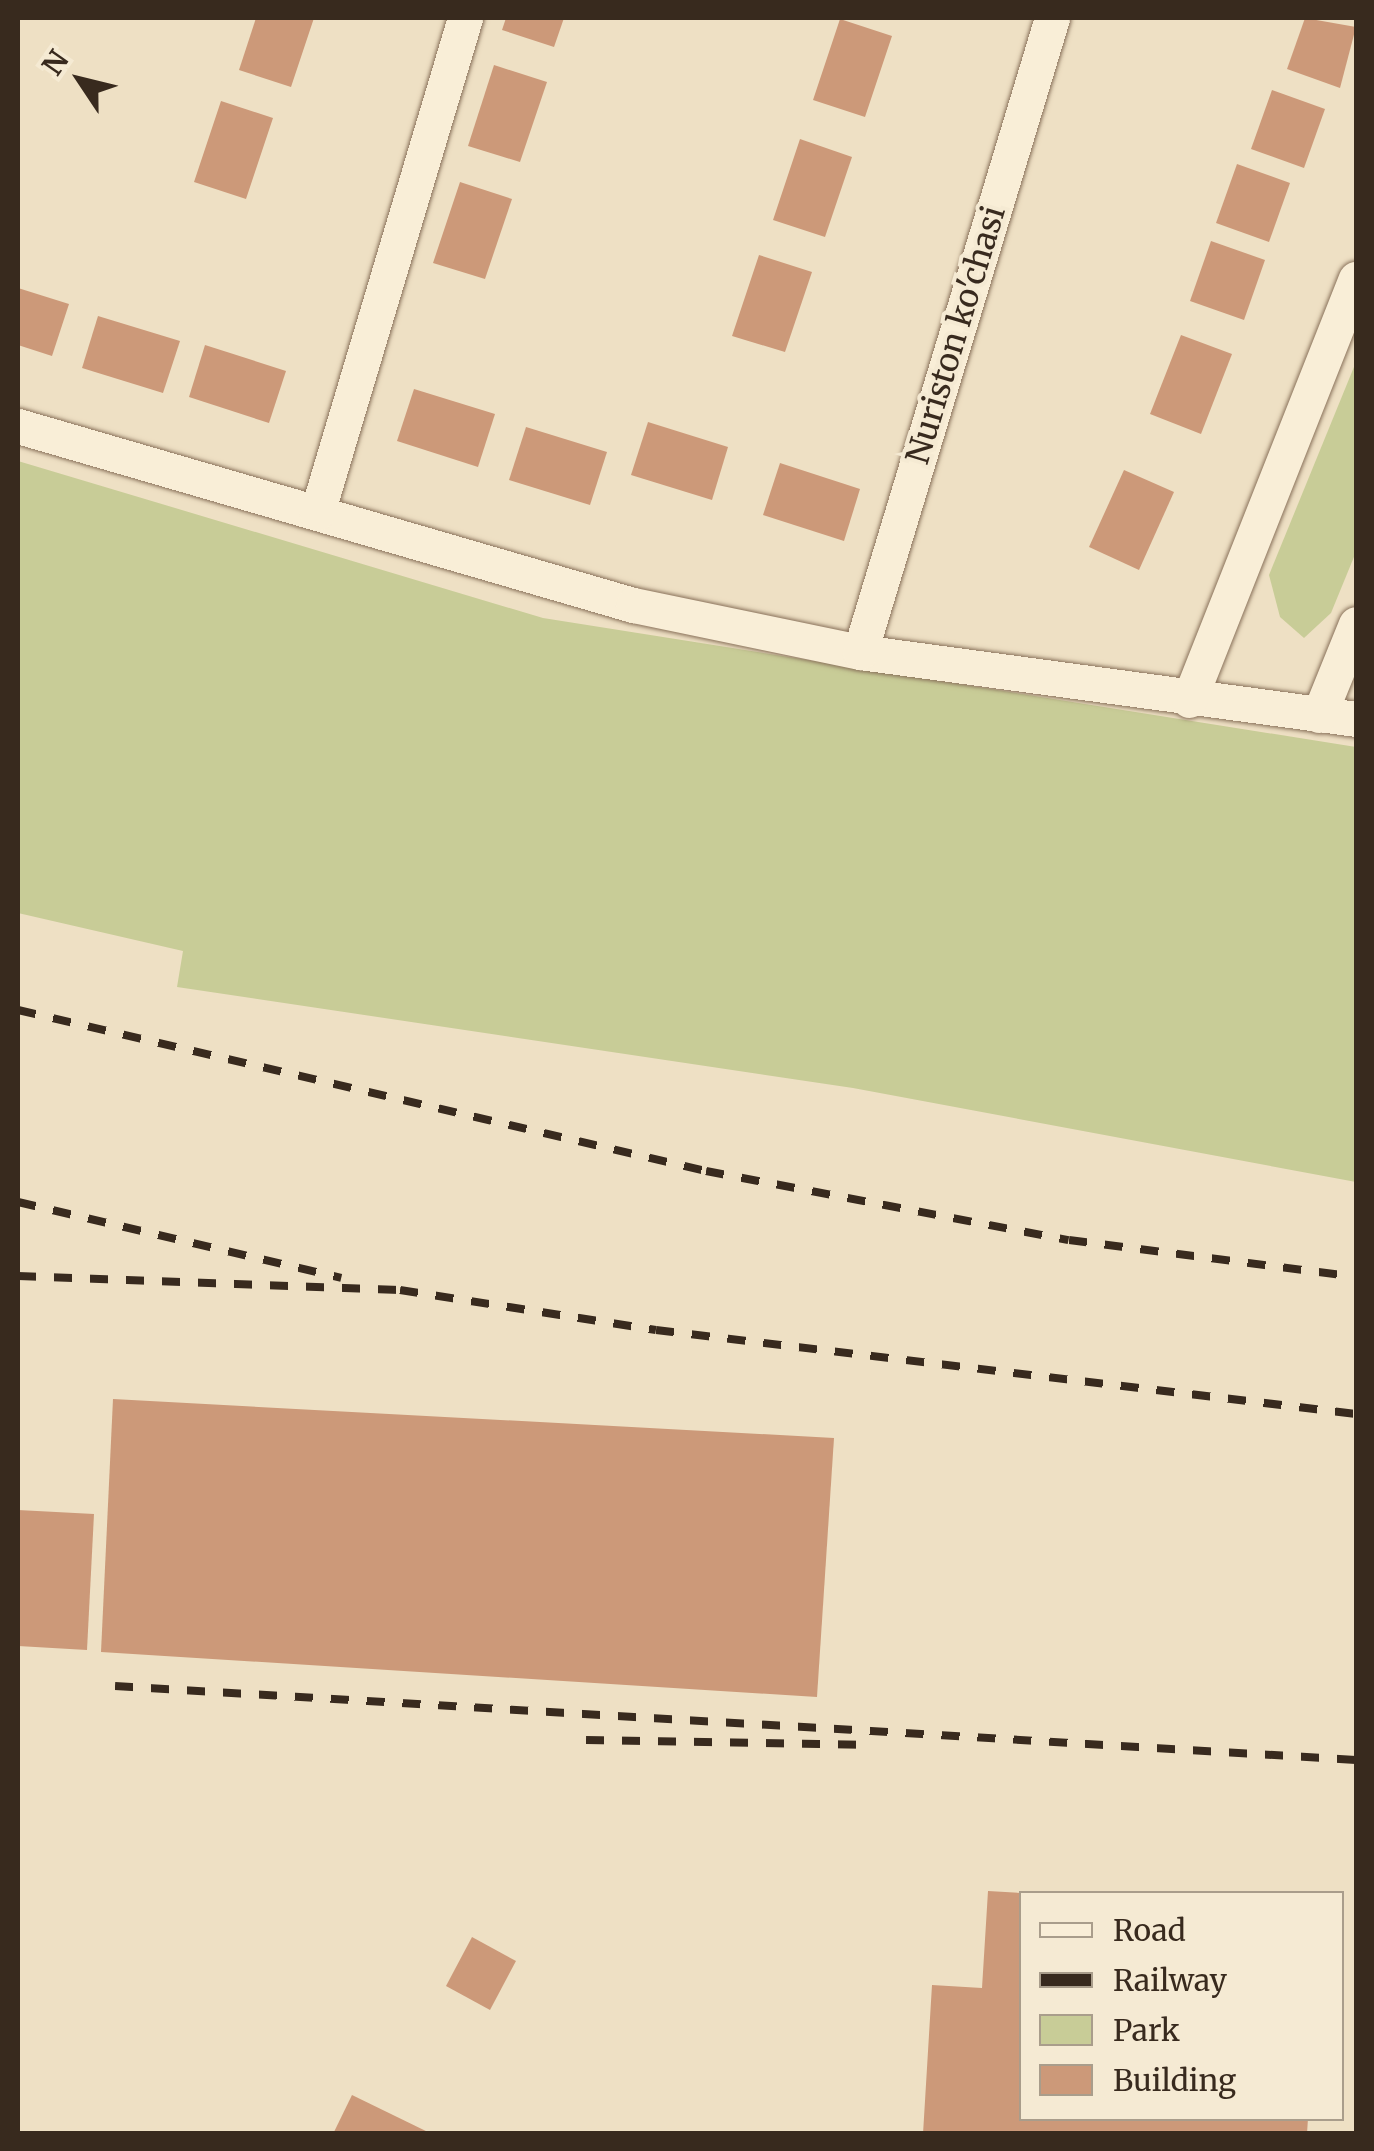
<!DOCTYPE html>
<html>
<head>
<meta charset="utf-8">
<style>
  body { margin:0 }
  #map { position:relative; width:1374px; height:2151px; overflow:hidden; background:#eee0c4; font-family:Merriweather,serif }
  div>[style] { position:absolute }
  .green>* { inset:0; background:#c8cc97 }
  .building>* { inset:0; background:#cc9979 }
  .roads { filter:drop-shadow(0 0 2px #89715a) drop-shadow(0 0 2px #89715a) }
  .minor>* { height:35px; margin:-17.5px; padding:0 17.5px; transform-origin:17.5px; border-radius:17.5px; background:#f9eed7 }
  .rail>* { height:8px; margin-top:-4px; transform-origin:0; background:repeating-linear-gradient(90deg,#382a1e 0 18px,transparent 0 36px) }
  span { translate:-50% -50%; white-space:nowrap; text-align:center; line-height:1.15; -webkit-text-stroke:8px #f5ead3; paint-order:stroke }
  .street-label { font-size:32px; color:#382a1e }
  .frame { position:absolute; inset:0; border:20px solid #382a1e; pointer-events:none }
  .legend { position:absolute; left:1019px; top:1891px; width:325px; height:230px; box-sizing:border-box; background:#f5ead3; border:2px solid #a99d8b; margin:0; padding:12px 18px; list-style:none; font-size:30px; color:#382a1e }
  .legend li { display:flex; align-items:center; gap:20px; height:50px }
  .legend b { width:50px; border:2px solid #a99d8b }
  .north { position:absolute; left:30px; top:30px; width:100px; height:100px; -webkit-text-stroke:8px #f5ead3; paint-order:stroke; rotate:305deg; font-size:28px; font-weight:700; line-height:40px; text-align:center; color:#382a1e }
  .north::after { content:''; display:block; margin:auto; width:35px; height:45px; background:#382a1e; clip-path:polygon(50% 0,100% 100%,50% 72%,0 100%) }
</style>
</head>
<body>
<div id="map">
  <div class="green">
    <i style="clip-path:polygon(1356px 362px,1356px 552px,1331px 613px,1304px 638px,1280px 617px,1269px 575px)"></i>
    <i style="clip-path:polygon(18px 461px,543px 618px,1356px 747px,1356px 1182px,853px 1088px,177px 987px,183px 951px,18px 913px)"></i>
  </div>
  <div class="building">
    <i style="clip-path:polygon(256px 18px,314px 18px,291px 87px,239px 70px)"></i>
    <i style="clip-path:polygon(506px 18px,564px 18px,554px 47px,502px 30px)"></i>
    <i style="clip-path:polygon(1305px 18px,1356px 27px,1340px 88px,1287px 69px)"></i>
    <i style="clip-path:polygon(840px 19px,892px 36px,865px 117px,813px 100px)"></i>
    <i style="clip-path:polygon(494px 65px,547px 82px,520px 162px,468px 146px)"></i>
    <i style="clip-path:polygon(1272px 90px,1325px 109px,1304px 168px,1251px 149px)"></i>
    <i style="clip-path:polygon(221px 101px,273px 118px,246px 199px,194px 182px)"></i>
    <i style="clip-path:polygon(800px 139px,852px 157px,825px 237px,773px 220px)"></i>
    <i style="clip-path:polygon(1237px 164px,1290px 183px,1269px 242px,1216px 223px)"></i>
    <i style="clip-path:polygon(460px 182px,512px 199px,485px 279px,433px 263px)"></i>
    <i style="clip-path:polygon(1211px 241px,1265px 260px,1244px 320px,1190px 301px)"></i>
    <i style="clip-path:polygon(759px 255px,812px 272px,785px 352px,732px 336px)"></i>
    <i style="clip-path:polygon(18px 288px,69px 304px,52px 356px,18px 345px)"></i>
    <i style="clip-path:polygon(98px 316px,180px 341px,163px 393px,82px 368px)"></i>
    <i style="clip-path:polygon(1181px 335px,1232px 354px,1201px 434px,1150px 414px)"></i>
    <i style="clip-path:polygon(205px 345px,286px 371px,269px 423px,189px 397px)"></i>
    <i style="clip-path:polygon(414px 389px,495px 414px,478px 467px,397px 441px)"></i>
    <i style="clip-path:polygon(648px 422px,728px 447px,712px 500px,631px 475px)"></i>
    <i style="clip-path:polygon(526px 427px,607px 452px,590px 505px,509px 480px)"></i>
    <i style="clip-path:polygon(780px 463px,860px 489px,844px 541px,763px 515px)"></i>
    <i style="clip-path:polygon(1124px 470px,1174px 492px,1139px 570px,1089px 547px)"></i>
    <i style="clip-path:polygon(113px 1399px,834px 1438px,817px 1697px,101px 1652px)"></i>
    <i style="clip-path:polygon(18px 1510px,94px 1514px,87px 1650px,18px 1646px)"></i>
    <i style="clip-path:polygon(988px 1891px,1022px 1893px,1022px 2118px,1308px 2118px,1307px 2134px,923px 2134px,932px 1985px,982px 1988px)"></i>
    <i style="clip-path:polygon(472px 1937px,516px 1961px,490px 2010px,446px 1986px)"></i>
    <i style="clip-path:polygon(352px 2095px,432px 2134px,333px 2134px)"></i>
  </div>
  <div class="roads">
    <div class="minor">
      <i style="left:18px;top:426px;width:641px;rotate:16.23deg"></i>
      <i style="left:633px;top:605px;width:232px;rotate:11.7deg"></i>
      <i style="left:860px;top:652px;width:501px;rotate:7.69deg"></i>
      <i style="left:317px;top:513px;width:517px;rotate:-73.35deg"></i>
      <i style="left:860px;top:652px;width:662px;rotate:-73.15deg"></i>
      <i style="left:1189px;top:700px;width:453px;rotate:-68.4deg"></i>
      <i style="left:1319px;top:715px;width:98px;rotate:-67.9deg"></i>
    </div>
  </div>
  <div class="rail">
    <i style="left:18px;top:1010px;width:707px;rotate:13.17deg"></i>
    <i style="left:706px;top:1171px;width:369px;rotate:10.8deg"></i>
    <i style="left:1069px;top:1240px;width:289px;rotate:7.3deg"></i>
    <i style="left:18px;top:1202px;width:332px;rotate:13.2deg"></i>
    <i style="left:18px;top:1276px;width:382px;rotate:2.1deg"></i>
    <i style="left:400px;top:1290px;width:259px;rotate:8.9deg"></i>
    <i style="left:656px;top:1330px;width:705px;rotate:6.84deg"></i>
    <i style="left:115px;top:1686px;width:1243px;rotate:3.41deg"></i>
    <i style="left:586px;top:1740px;width:275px;rotate:1deg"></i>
  </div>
  <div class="street-label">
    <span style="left:956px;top:335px;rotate:-73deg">Nuriston ko'chasi</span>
  </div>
  <div class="frame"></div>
  <ul class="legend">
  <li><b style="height:12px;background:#f9eed7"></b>Road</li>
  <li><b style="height:12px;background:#382a1e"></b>Railway</li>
  <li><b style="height:28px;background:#c8cc97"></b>Park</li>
  <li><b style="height:28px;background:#cc9979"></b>Building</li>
  </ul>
  <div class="north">N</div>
</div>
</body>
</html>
